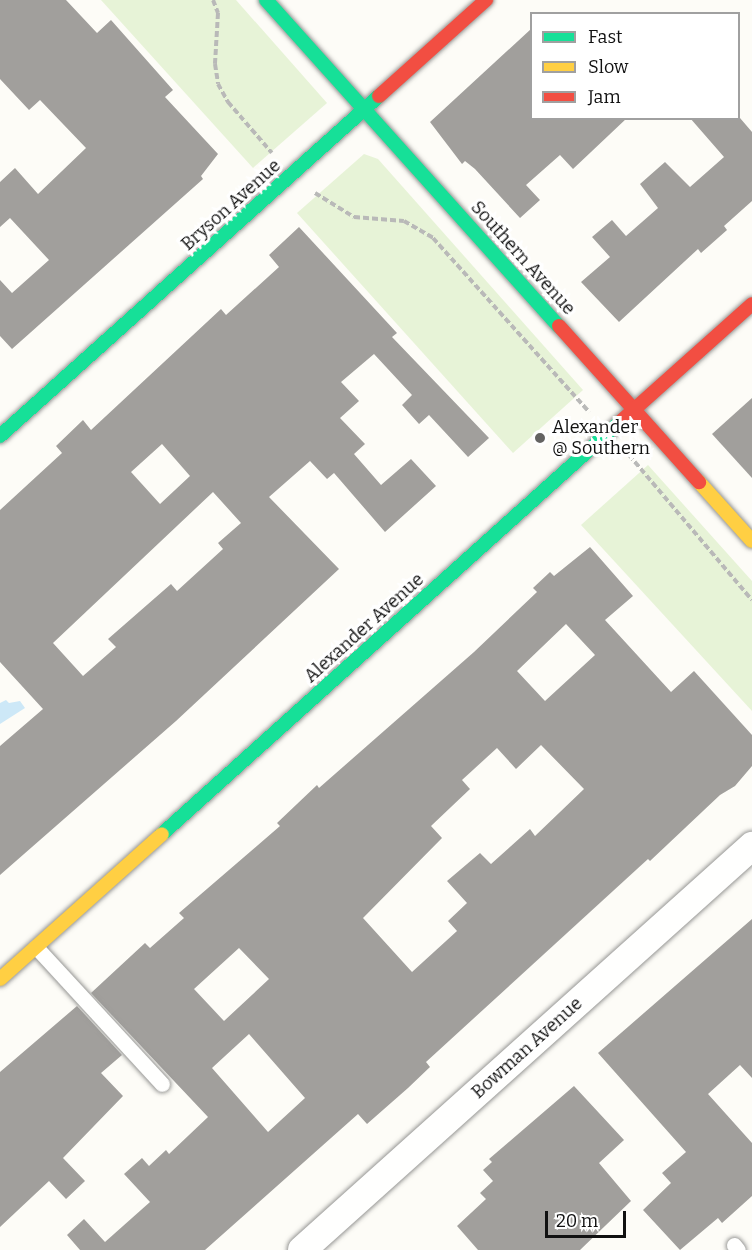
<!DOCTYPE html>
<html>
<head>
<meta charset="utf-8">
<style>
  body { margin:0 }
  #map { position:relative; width:752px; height:1250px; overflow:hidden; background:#fdfcf7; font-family:Bitter,serif }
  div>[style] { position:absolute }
  .green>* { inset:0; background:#e7f3d7 }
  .water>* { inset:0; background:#cde8f7 }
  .building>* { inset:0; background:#a19f9c }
  .path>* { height:4px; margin-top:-2px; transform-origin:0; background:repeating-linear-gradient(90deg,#b9b9b8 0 6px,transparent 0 9px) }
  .roads { filter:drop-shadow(0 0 2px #979795) drop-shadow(0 0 2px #979795) }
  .lane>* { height:15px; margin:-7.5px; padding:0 7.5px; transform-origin:7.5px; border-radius:7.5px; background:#fffffe }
  .street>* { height:28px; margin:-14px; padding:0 14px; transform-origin:14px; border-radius:14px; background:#fffffe }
  .fast>* { height:14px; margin:-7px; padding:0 7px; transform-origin:7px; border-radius:7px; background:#16e098 }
  .slow>* { height:14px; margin:-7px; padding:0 7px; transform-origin:7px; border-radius:7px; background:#ffcf43 }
  .jam>* { height:14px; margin:-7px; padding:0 7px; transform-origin:7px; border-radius:7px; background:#f24e42 }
  .dots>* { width:16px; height:16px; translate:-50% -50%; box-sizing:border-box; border:3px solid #fff; border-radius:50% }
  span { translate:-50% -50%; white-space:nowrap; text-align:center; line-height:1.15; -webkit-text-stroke:6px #fff; paint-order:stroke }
  .street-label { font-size:18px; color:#111 }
  .poi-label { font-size:18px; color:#111 }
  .left { translate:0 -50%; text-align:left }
  .legend { position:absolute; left:530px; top:12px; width:210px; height:108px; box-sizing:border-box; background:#fff; border:2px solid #a0a0a0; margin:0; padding:8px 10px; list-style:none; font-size:18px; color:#111 }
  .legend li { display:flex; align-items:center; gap:12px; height:30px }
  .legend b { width:30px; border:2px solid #a0a0a0 }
  .scale { position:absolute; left:545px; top:1211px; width:81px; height:27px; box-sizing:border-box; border:3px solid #111; border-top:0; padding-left:8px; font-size:18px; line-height:21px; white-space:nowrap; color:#111; -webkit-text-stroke:4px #fff; paint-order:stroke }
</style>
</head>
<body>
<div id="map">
  <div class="green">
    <i style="clip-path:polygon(101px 0,236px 0,327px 103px,253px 168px)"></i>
    <i style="clip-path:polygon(364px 154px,378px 159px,583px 390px,513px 453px,297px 213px)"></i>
    <i style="clip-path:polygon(648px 465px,752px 581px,752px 711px,581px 525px)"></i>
  </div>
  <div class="water">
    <i style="clip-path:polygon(6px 700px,9px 703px,20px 701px,25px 708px,0 724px,0 703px)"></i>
  </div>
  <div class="building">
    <i style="clip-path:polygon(0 0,66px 0,97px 33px,111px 20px,173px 90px,165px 97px,218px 154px,201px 176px,203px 179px,12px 349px,0 336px,0 280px,12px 293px,49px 260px,10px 218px,0 227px,0 182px,15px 168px,38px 194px,86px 148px,40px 100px,29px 110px,0 79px)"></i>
    <i style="clip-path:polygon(531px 29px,531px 118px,627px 118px,573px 169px,560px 155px,526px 185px,540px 200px,520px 218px,475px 169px,465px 161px,462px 164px,430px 122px)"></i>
    <i style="clip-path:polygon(690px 118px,740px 118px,752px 132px,752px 201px,724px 226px,727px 230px,701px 253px,698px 249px,619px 322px,581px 282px,610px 257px,592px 237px,612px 220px,626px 236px,658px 208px,640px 184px,665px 162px,690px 187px,724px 157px)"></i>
    <i style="clip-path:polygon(evenodd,299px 227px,397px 333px,392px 337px,489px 438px,468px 457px,429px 415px,419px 424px,402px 405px,412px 395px,374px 354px,341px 382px,359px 401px,340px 418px,365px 444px,354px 454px,381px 485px,411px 459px,436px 486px,385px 532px,334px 473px,327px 479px,310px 461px,269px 497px,339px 569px,176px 721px,0 875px,0 746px,43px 709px,0 662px,0 510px,62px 453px,56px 446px,83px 420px,91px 430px,221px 309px,226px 315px,279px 267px,269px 255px,299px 227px,162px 444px,190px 476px,160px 504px,131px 472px,162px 444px,299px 227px,213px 492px,241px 523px,218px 543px,223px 549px,177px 591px,171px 584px,108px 639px,116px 647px,83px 676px,53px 643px,213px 492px)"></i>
    <i style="clip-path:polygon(752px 398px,752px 478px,712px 434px)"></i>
    <i style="clip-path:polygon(evenodd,590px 547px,633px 596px,605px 620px,671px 692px,694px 671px,752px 735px,752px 766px,735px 786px,720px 795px,650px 861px,648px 859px,426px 1062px,430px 1067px,408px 1088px,367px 1124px,358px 1114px,205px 1250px,80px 1250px,67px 1235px,84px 1219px,105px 1242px,150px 1202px,124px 1174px,142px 1158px,149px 1166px,166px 1150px,169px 1154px,208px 1117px,91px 993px,145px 943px,150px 948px,184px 918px,179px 913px,280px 826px,277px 823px,317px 785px,319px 788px,474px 652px,537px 592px,533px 588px,550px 572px,554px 576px,590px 547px,566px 624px,595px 655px,545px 701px,517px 671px,566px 624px,590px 547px,541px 745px,584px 789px,535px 836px,530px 829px,491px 864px,480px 853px,447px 881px,467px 903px,448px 921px,457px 931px,412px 972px,363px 918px,442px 838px,431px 826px,470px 789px,462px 780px,497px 748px,516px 769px,541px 745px,590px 547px,239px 948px,269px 979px,224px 1021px,194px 989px,239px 948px,590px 547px,249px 1034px,305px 1098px,268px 1132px,212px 1068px,249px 1034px)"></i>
    <i style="clip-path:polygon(752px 919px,752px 1078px,740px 1065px,708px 1094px,752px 1143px,752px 1196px,722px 1223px,718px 1218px,680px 1250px,643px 1210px,671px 1183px,662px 1173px,686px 1152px,598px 1053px)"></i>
    <i style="clip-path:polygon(77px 1006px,122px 1055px,101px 1073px,123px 1096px,63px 1158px,85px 1181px,66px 1199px,49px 1181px,0 1227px,0 1072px)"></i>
    <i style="clip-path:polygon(574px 1086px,624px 1140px,599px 1163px,631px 1201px,580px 1250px,478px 1250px,457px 1226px,486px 1199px,480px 1193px,493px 1181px,483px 1170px,492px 1162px,489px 1159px)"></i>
  </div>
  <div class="path">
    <i style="left:213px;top:0;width:14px;rotate:69deg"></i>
    <i style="left:218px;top:13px;width:51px;rotate:93.4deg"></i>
    <i style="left:215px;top:64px;width:20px;rotate:81deg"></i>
    <i style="left:218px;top:84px;width:21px;rotate:61deg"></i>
    <i style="left:228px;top:102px;width:67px;rotate:49.2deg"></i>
    <i style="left:315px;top:193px;width:46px;rotate:31.6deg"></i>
    <i style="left:354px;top:217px;width:50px;rotate:4.6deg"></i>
    <i style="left:404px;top:221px;width:34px;rotate:30deg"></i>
    <i style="left:433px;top:238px;width:234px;rotate:48.1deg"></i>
    <i style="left:629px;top:455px;width:190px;rotate:49.7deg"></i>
  </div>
  <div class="roads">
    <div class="lane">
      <i style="left:36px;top:947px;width:186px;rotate:47.4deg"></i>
      <i style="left:734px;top:1245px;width:6px;rotate:51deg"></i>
    </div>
    <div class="street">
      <i style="left:302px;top:1250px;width:605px;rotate:-41.92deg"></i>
    </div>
    <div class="fast">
      <i style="left:266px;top:0;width:438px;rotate:48.1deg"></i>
      <i style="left:0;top:436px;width:509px;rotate:-41.9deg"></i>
      <i style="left:162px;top:834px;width:615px;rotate:-41.97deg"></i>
    </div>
    <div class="slow">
      <i style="left:699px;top:482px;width:79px;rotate:48.1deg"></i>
      <i style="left:0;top:979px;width:217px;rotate:-41.8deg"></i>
    </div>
    <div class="jam">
      <i style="left:379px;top:96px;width:144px;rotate:-41.9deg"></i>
      <i style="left:559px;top:326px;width:210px;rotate:48.1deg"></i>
      <i style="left:619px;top:423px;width:178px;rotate:-41.8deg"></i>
    </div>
  </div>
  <div class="dots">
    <i style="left:540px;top:438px;background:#646362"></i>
  </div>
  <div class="street-label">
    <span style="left:231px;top:205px;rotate:-42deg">Bryson Avenue</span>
    <span style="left:523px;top:258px;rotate:48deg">Southern Avenue</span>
    <span style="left:364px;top:628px;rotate:-42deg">Alexander Avenue</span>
    <span style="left:527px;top:1048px;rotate:-42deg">Bowman Avenue</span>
  </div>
  <div class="poi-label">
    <span class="left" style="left:552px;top:438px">Alexander<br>@ Southern</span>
  </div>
  <ul class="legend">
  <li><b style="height:8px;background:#16e098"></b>Fast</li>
  <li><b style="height:8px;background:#ffcf43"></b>Slow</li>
  <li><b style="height:8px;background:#f24e42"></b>Jam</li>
  </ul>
  <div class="scale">20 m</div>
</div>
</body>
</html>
